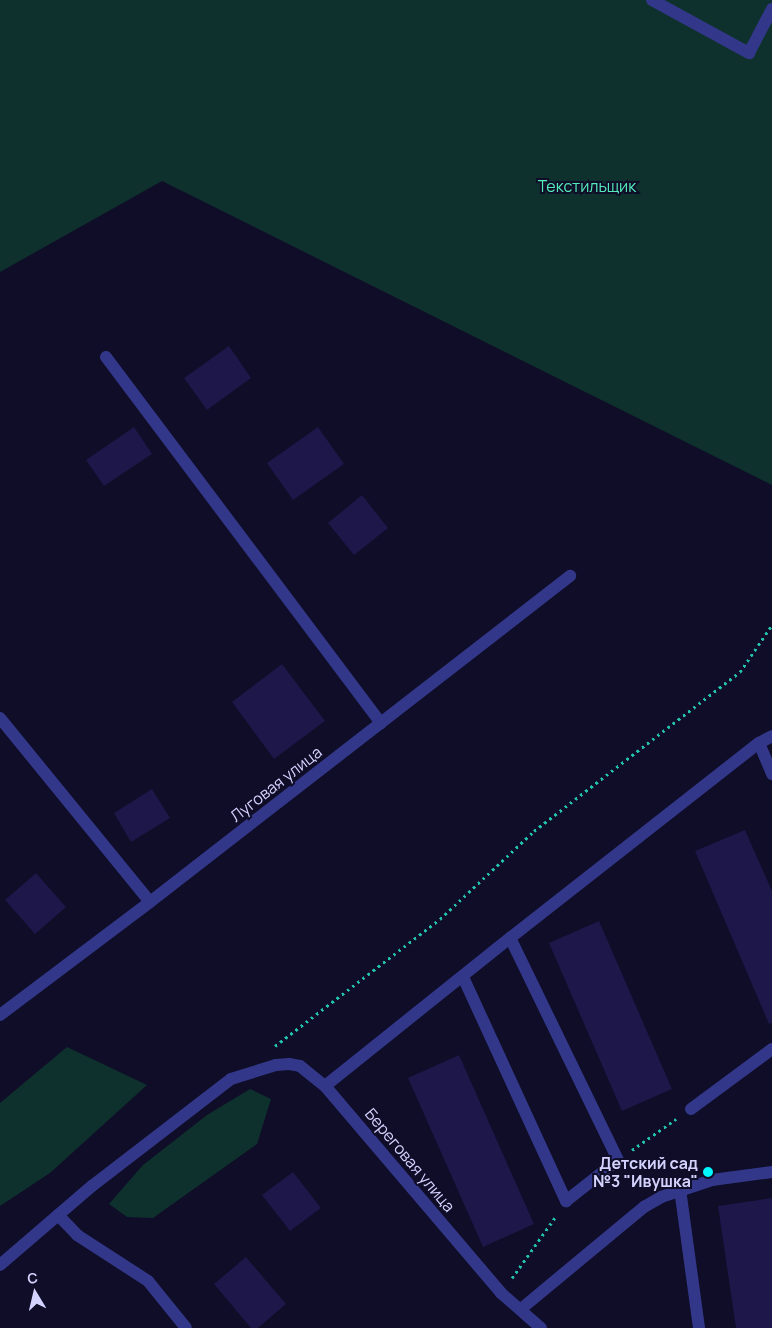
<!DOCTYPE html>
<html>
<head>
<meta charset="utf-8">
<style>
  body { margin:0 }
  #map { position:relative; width:772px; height:1328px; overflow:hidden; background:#0f0d27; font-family:Manrope,sans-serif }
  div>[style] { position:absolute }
  .green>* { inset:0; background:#0f312e }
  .building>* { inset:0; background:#1d174a }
  .path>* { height:3px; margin-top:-1.5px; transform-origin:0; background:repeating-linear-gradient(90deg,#23c2ad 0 2.5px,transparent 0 6.5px) }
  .minor>* { height:12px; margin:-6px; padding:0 6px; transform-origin:6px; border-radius:6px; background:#33378a }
  .dots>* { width:14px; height:14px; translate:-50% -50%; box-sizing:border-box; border:2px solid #0f0d27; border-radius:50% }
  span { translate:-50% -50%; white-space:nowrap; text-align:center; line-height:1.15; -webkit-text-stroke:4px #0f0d27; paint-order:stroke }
  .park-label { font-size:16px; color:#53ebb9 }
  .street-label { font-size:16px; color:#d4d3ff }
  .poi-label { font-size:16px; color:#d4d3ff; font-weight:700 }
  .right { translate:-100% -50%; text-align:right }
  .north { position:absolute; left:10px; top:1268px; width:50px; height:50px; -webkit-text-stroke:4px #0f0d27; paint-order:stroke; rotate:351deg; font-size:14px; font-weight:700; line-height:20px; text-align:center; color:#d4d3ff }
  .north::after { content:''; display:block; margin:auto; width:18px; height:22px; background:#d4d3ff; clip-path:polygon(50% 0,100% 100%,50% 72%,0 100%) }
</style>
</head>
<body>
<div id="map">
  <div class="green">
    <i style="clip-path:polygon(0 0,772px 0,772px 485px,162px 181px,0 272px)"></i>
    <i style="clip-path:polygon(67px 1047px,147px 1085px,50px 1173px,0 1206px,0 1103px)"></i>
    <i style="clip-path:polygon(250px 1089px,271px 1099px,257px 1144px,153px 1218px,127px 1217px,109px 1204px,143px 1165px,207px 1115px)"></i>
  </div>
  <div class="building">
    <i style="clip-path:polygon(229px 346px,251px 378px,207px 410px,184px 378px)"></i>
    <i style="clip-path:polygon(134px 427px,152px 454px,104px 486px,86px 460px)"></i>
    <i style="clip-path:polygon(318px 427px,344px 464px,293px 500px,267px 463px)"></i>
    <i style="clip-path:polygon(362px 495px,388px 528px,354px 555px,328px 523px)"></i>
    <i style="clip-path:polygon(282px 664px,325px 721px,274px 759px,232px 702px)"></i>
    <i style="clip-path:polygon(152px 789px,170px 818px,131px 842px,114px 813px)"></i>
    <i style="clip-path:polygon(745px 830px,772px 891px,772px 1023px,769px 1024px,695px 851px)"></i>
    <i style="clip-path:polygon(36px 873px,66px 907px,35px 934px,5px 900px)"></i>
    <i style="clip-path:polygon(599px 921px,672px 1089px,622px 1111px,549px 943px)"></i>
    <i style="clip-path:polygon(459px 1055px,534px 1224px,483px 1247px,408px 1078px)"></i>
    <i style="clip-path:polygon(293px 1172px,321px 1208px,290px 1231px,262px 1195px)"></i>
    <i style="clip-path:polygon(772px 1198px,772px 1328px,736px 1328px,718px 1206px)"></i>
    <i style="clip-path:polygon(246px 1257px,286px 1304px,258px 1328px,251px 1328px,214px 1284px)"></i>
  </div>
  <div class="path">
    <i style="left:275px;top:1046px;width:208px;rotate:-37.6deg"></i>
    <i style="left:440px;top:919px;width:129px;rotate:-43.1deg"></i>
    <i style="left:534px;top:831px;width:260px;rotate:-37.7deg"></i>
    <i style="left:740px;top:672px;width:57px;rotate:-55.8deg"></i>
    <i style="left:632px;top:1150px;width:54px;rotate:-35.2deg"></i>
    <i style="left:512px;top:1278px;width:76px;rotate:-54.6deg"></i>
  </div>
  <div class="minor">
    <i style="left:652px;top:0;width:111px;rotate:28.7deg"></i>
    <i style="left:749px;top:53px;width:50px;rotate:-62.4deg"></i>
    <i style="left:106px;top:357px;width:458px;rotate:53.1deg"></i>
    <i style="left:0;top:718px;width:237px;rotate:50.8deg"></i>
    <i style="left:759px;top:743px;width:34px;rotate:67deg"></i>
    <i style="left:463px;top:977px;width:247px;rotate:65.3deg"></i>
    <i style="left:566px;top:1201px;width:66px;rotate:-38.3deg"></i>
    <i style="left:618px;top:1160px;width:247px;rotate:-115.9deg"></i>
    <i style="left:0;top:1015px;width:188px;rotate:-37deg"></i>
    <i style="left:150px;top:902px;width:532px;rotate:-37.82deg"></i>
    <i style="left:325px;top:1086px;width:237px;rotate:-38.7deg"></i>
    <i style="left:510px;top:938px;width:316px;rotate:-38.1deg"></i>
    <i style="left:759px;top:743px;width:15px;rotate:-28deg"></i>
    <i style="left:691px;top:1109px;width:101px;rotate:-36.5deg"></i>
    <i style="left:680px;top:1189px;width:140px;rotate:82.2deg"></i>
    <i style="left:58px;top:1215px;width:28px;rotate:46deg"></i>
    <i style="left:77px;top:1235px;width:85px;rotate:32.9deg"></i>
    <i style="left:148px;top:1281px;width:60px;rotate:51deg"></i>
    <i style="left:0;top:1265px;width:121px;rotate:-40.7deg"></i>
    <i style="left:92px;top:1186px;width:175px;rotate:-37.6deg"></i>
    <i style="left:231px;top:1079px;width:47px;rotate:-17.3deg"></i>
    <i style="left:276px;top:1065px;width:13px;rotate:-4deg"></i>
    <i style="left:289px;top:1064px;width:11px;rotate:10deg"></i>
    <i style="left:300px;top:1066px;width:32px;rotate:39deg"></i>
    <i style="left:325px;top:1086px;width:272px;rotate:49.6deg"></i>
    <i style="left:501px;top:1293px;width:53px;rotate:41.2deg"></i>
    <i style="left:521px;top:1309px;width:160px;rotate:-39.7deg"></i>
    <i style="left:644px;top:1207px;width:20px;rotate:-30deg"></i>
    <i style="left:661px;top:1197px;width:54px;rotate:-18.4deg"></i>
    <i style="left:712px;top:1180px;width:61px;rotate:-7.6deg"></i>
  </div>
  <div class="dots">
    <i style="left:708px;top:1172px;background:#00f7fe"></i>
  </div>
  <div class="park-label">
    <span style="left:587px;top:186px">Текстильщик</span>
  </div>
  <div class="street-label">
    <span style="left:276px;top:784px;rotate:-38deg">Луговая улица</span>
    <span style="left:410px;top:1160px;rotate:50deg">Береговая улица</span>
  </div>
  <div class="poi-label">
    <span class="right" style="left:698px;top:1172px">Детский сад<br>№3 "Ивушка"</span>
  </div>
  <div class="north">С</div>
</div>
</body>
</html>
